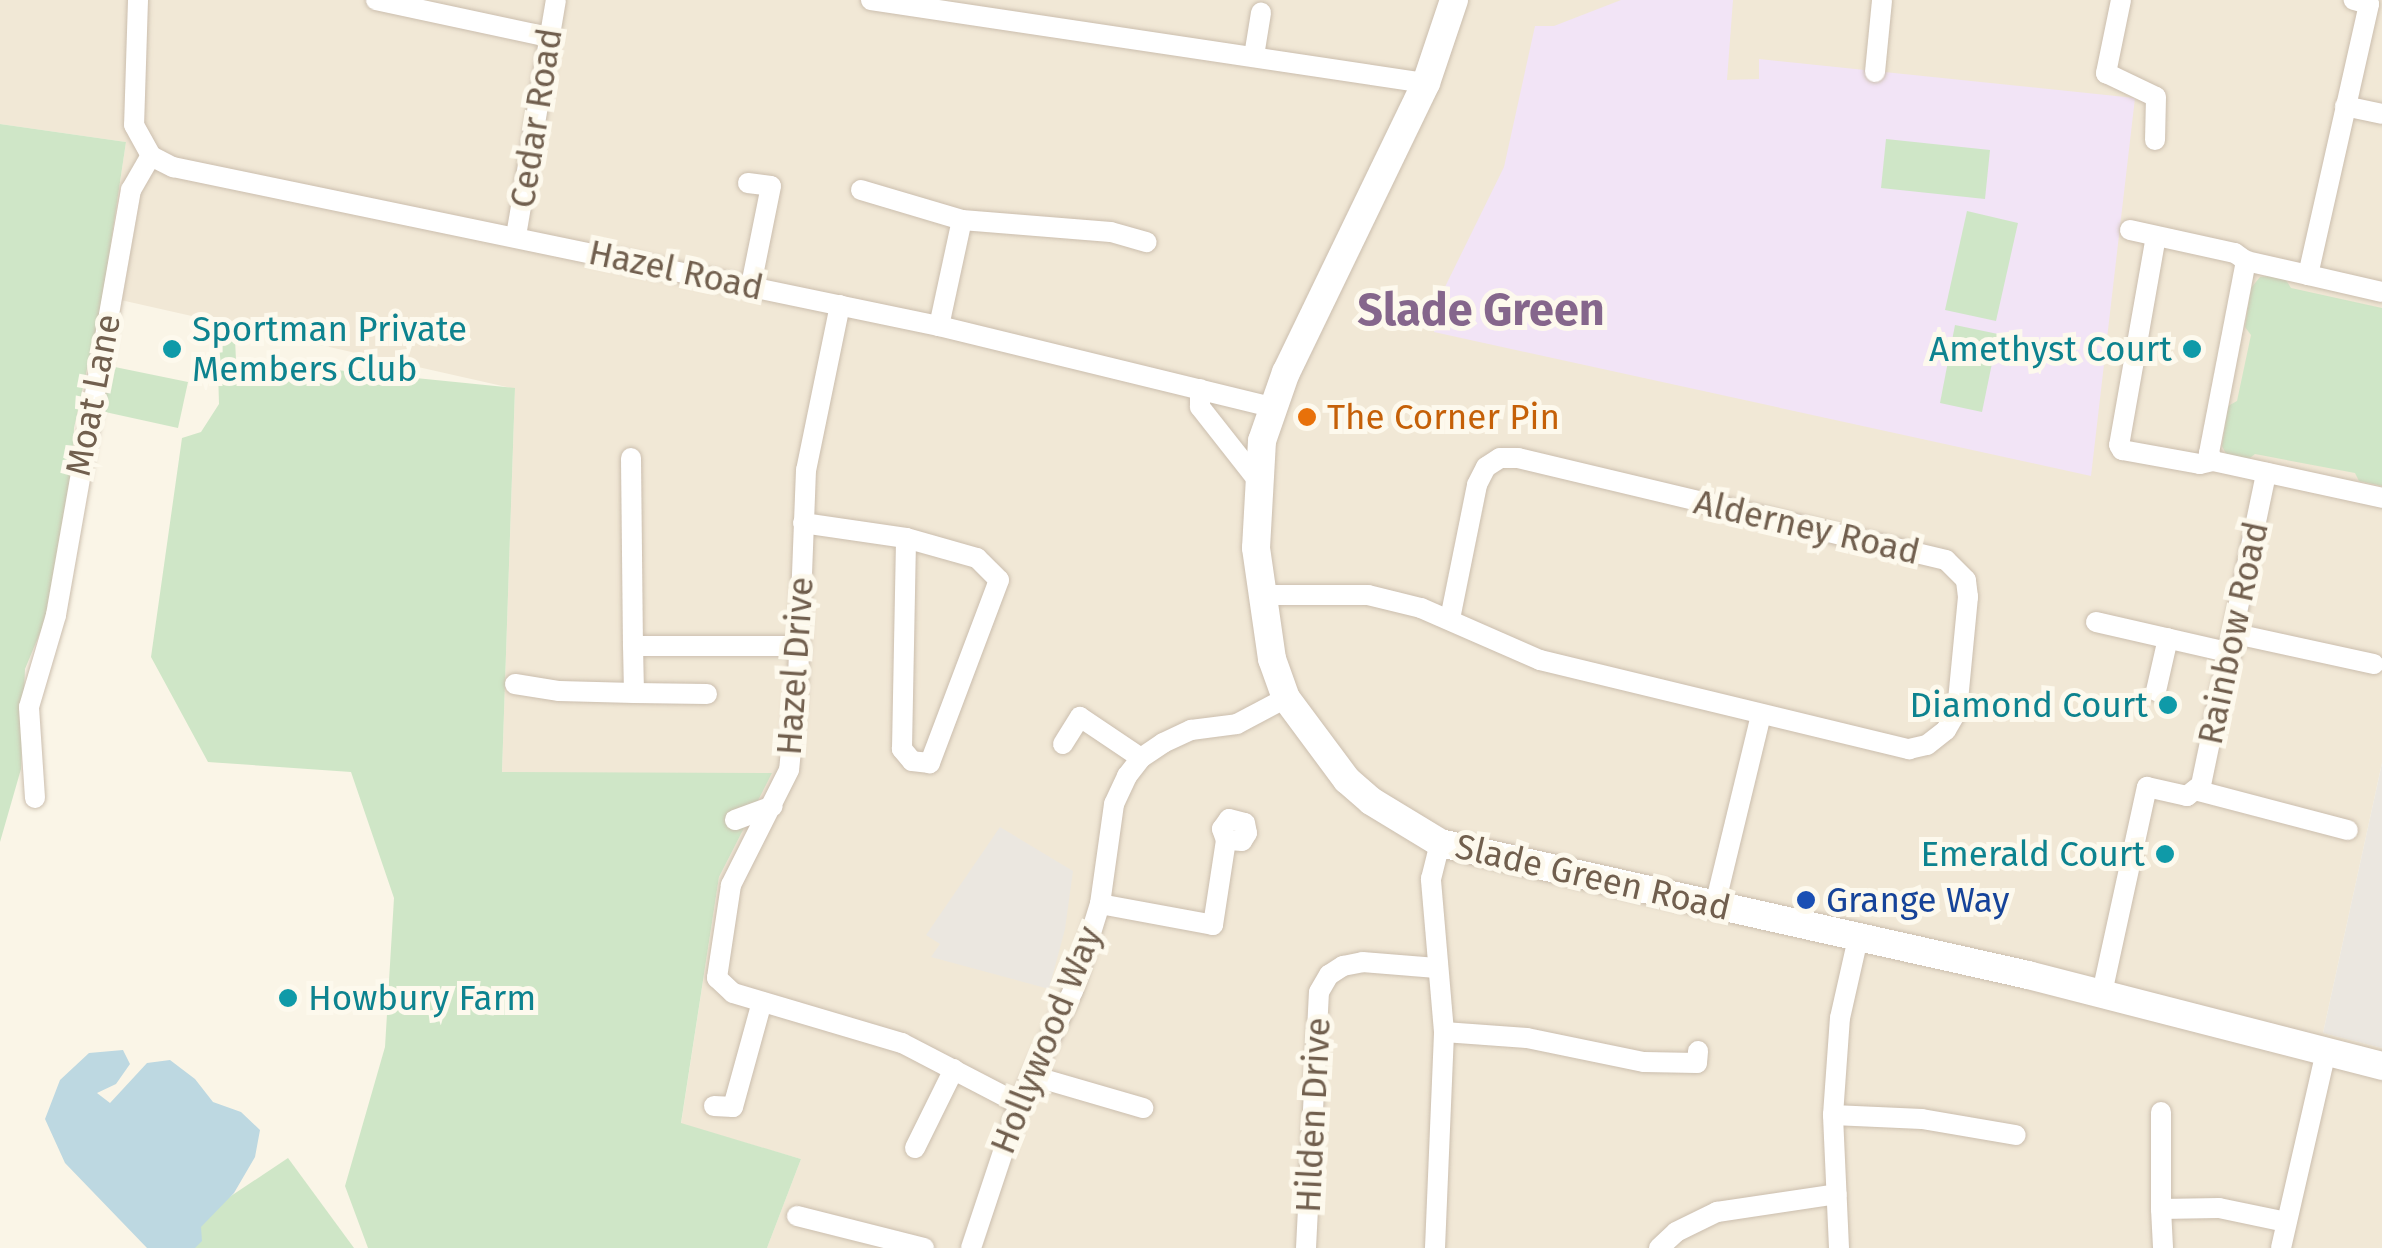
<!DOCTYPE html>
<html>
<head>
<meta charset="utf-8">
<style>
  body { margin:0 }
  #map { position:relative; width:2382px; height:1248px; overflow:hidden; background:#faf5e7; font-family:"Fira Sans",sans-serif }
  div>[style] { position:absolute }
  .residential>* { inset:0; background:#f1e8d6 }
  .industrial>* { inset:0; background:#ebe7e0 }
  .education>* { inset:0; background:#f2e4f6 }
  .green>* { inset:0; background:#cfe6c7 }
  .water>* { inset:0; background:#bdd8e1 }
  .roads { filter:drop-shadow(0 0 2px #cbbeae) drop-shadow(0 0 2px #cbbeae) }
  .street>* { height:20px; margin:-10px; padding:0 10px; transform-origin:10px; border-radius:10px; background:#fff }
  .secondary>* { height:28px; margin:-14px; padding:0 14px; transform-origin:14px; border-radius:14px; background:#fff }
  .dots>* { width:28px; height:28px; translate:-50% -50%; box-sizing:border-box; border:5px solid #fdf9ed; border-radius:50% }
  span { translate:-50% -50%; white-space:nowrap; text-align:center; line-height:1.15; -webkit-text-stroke:10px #fdf9ed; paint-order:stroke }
  .street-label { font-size:35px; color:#715f4e }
  .culture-label { font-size:35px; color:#0d838f }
  .left { translate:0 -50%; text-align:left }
  .right { translate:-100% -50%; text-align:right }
  .food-label { font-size:35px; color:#c56008 }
  .transit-label { font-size:35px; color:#164399 }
  .district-label { font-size:45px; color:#85668c; font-weight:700 }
</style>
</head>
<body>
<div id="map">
  <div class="residential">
    <i style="clip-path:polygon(0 0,2382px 0,2382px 763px,2323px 1033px,2382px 1048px,2382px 1248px,767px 1248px,801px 1159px,681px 1124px,719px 877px,771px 773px,502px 773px,515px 389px,103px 296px,126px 142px,0 124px)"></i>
  </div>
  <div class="industrial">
    <i style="clip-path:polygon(2382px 763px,2382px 1048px,2323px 1033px)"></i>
    <i style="clip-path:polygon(1000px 827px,1073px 871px,1065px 929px,1049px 989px,931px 957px,940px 944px,926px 935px)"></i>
  </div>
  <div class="education">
    <i style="clip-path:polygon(1621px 0,1733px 0,1727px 80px,1759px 79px,1759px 59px,2135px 98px,2091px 476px,1434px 332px,1442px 293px,1504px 167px,1535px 26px,1554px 26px)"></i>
  </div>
  <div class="green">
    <i style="clip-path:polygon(0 124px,126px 142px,103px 296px,74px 428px,71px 492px,52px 604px,25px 669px,21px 769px,0 842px)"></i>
    <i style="clip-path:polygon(1886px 139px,1990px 150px,1985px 199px,1881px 188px)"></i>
    <i style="clip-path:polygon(1967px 211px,2018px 223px,1996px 321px,1945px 310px)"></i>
    <i style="clip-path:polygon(2270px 276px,2286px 280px,2291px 288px,2382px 308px,2382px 486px,2359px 481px,2355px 473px,2255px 454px,2246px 461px,2227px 456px,2222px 446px,2228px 406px,2237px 401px,2251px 335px,2245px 327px,2251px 288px,2260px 277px)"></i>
    <i style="clip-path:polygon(1955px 325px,1998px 334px,1982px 412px,1940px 403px)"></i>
    <i style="clip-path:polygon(217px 337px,235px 339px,236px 360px,515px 388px,502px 772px,772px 773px,719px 877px,681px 1123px,801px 1159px,767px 1248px,368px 1248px,345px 1186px,385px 1047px,394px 898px,351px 772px,208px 762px,151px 657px,182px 438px,201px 432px,219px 404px)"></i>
    <i style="clip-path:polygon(105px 365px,188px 382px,178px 428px,96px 410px)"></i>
    <i style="clip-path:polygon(288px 1158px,354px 1248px,153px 1248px)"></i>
  </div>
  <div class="water">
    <i style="clip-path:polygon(123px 1050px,130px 1064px,116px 1084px,97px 1093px,110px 1103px,147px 1063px,170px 1060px,195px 1079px,213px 1102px,241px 1112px,260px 1130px,255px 1157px,234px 1193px,201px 1227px,202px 1241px,195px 1248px,147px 1248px,65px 1163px,45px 1119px,60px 1080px,89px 1053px)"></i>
  </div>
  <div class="roads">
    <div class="street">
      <i style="left:138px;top:0;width:125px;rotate:91.8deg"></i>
      <i style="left:134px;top:125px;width:35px;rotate:61deg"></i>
      <i style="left:151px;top:156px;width:25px;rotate:27deg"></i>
      <i style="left:173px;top:167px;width:782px;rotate:11.73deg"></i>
      <i style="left:939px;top:326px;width:342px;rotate:13.7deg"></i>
      <i style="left:376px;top:0;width:177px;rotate:12.1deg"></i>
      <i style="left:871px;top:0;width:561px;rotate:8.51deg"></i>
      <i style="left:2121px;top:0;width:75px;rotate:101.6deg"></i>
      <i style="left:2106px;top:73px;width:55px;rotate:25.6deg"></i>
      <i style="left:2156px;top:97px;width:43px;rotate:91.3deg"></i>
      <i style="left:1254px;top:56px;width:44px;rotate:-80.8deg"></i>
      <i style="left:1875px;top:72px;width:72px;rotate:-84.4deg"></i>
      <i style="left:2345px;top:106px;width:38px;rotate:12deg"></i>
      <i style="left:748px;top:183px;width:23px;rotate:7deg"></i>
      <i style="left:771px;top:186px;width:101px;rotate:101.4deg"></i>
      <i style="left:861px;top:190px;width:105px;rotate:16.5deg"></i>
      <i style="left:962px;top:220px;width:149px;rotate:4.6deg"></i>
      <i style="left:1111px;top:232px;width:37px;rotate:16deg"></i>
      <i style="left:2130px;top:230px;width:107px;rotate:12.4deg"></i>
      <i style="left:2235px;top:253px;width:14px;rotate:36deg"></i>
      <i style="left:516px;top:236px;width:239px;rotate:-80.4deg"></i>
      <i style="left:2156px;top:236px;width:212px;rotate:100deg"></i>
      <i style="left:2119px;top:445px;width:6px;rotate:59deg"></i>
      <i style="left:2122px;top:450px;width:79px;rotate:10.2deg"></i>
      <i style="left:2200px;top:464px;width:13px;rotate:-13deg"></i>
      <i style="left:2213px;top:461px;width:173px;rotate:12.3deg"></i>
      <i style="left:2308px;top:275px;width:76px;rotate:12.9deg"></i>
      <i style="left:840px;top:305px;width:168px;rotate:101.6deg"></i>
      <i style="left:806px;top:470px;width:209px;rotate:92.2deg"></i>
      <i style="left:798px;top:679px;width:91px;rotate:95.6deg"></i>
      <i style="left:789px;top:770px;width:129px;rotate:116.8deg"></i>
      <i style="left:731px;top:885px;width:94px;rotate:98.6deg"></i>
      <i style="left:717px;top:978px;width:22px;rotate:43deg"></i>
      <i style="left:733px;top:993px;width:176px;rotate:16.5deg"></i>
      <i style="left:902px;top:1043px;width:132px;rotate:27.5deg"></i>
      <i style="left:939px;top:326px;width:108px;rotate:-77.8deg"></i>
      <i style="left:1200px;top:389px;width:18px;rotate:90deg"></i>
      <i style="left:1200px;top:407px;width:95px;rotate:51.8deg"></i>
      <i style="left:631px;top:458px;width:188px;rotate:89.4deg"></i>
      <i style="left:633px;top:646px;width:167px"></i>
      <i style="left:2213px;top:461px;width:9px;rotate:-117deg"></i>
      <i style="left:2209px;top:453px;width:196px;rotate:-79.1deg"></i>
      <i style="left:2246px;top:261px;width:64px;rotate:12.7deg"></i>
      <i style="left:2308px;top:275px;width:278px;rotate:-77.3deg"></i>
      <i style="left:2369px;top:4px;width:16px;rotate:-165deg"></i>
      <i style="left:803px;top:523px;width:104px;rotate:8.3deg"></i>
      <i style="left:906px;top:538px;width:74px;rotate:15.7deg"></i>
      <i style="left:977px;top:558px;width:31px;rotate:45deg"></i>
      <i style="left:999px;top:580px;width:196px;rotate:110.7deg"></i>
      <i style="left:930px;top:763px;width:18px;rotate:-174deg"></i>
      <i style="left:912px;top:761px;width:16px;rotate:-130deg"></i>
      <i style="left:902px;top:749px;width:211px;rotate:-88.9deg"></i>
      <i style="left:1261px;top:595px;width:107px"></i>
      <i style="left:1368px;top:595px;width:55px;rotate:13.8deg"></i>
      <i style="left:1421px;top:608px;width:130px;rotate:23.6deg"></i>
      <i style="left:1540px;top:660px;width:380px;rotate:13.6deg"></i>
      <i style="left:1909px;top:749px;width:18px;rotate:-13deg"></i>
      <i style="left:1927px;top:745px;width:24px;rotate:-38deg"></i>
      <i style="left:1946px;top:730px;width:22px;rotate:-60deg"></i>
      <i style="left:1957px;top:711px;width:115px;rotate:-84.5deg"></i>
      <i style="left:1968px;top:597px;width:17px;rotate:-97deg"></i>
      <i style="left:1966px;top:580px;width:28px;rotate:-135deg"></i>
      <i style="left:1946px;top:560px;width:440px;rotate:-166.6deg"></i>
      <i style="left:1518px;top:458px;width:18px;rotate:180deg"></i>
      <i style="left:1500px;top:458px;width:17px;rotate:147deg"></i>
      <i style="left:1486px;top:467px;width:20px;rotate:117deg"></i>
      <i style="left:1477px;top:485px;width:137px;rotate:101.4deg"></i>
      <i style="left:2096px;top:622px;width:139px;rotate:12.9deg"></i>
      <i style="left:2236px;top:634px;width:141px;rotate:12.3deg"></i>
      <i style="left:515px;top:684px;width:45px;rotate:9deg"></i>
      <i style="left:559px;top:691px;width:75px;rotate:1.5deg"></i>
      <i style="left:634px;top:693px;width:47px;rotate:-91.2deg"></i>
      <i style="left:2156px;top:691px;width:54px;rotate:-77.2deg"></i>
      <i style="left:634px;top:693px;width:73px;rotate:0.8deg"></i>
      <i style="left:1063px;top:744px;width:32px;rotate:-58deg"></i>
      <i style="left:1080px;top:717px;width:73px;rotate:33.9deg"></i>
      <i style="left:2195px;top:790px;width:158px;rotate:14.7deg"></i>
      <i style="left:35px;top:798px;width:91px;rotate:-93.8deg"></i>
      <i style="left:29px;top:707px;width:96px;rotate:-73.6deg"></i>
      <i style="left:56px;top:615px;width:432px;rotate:-80deg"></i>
      <i style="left:131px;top:190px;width:39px;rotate:-60deg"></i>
      <i style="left:735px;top:820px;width:40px;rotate:-20.2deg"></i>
      <i style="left:1100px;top:904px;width:115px;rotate:10.5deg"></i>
      <i style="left:1213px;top:925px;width:86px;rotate:-81.3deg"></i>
      <i style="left:1226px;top:840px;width:12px;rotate:-110deg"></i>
      <i style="left:1222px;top:829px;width:12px;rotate:-55deg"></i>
      <i style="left:1229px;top:819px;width:16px;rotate:14deg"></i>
      <i style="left:1245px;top:823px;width:10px;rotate:79deg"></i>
      <i style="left:1247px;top:833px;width:9px;rotate:122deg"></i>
      <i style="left:1242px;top:841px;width:16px;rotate:-176deg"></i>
      <i style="left:1715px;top:905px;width:195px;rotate:-76.4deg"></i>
      <i style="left:2102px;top:993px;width:211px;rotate:-77.7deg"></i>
      <i style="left:2147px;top:787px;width:41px;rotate:12.7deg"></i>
      <i style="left:2187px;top:796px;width:18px;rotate:-38deg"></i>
      <i style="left:2201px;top:785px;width:319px;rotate:-78.2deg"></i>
      <i style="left:1444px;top:1032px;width:83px;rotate:4.1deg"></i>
      <i style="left:1527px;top:1038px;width:119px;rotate:11.6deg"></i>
      <i style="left:1644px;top:1062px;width:53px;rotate:1.1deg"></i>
      <i style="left:1697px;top:1063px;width:12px;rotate:-85deg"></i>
      <i style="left:1033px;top:1076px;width:115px;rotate:16.2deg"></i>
      <i style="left:714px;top:1106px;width:19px;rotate:3deg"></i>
      <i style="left:733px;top:1107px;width:109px;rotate:-74.6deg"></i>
      <i style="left:2161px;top:1112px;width:97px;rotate:90deg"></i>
      <i style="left:2161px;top:1209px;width:58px;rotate:-1deg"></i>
      <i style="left:2219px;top:1208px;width:68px;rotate:11.8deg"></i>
      <i style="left:1833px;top:1115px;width:89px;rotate:2.6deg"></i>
      <i style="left:1922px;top:1119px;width:95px;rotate:9.7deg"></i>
      <i style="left:915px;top:1148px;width:88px;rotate:-63.7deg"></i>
      <i style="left:2161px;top:1209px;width:39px;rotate:87deg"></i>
      <i style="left:797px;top:1216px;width:131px;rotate:14.1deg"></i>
      <i style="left:971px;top:1248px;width:152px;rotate:-71.6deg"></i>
      <i style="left:1019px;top:1104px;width:125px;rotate:-64.5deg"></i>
      <i style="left:1073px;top:991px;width:91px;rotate:-72.8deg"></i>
      <i style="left:1100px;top:904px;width:101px;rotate:-82deg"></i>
      <i style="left:1114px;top:804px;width:31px;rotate:-65deg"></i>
      <i style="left:1127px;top:776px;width:23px;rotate:-52deg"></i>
      <i style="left:1141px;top:758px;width:27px;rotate:-34deg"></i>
      <i style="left:1163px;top:743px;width:31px;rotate:-25deg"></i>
      <i style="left:1191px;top:730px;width:46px;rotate:-7.4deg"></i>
      <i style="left:1237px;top:724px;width:55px;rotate:-28deg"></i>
      <i style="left:1306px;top:1248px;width:256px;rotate:-87.1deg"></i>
      <i style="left:1319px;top:992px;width:20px;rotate:-60deg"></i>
      <i style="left:1329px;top:975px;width:17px;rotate:-33deg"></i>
      <i style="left:1343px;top:966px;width:20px;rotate:-11deg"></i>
      <i style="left:1363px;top:962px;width:73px;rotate:4.7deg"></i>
      <i style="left:1435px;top:1248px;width:216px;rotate:-87.6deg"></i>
      <i style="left:1444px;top:1032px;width:154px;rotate:-94.9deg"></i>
      <i style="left:1431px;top:879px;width:37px;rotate:-76deg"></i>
      <i style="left:1659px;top:1248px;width:23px;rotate:-43deg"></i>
      <i style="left:1676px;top:1232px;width:46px;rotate:-26deg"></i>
      <i style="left:1717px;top:1212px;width:121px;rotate:-8.5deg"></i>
      <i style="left:1839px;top:1248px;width:133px;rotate:-92.6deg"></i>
      <i style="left:1833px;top:1115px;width:97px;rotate:-85.9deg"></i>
      <i style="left:1840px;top:1018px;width:82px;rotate:-77.3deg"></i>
      <i style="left:2281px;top:1248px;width:201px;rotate:-77.1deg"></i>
    </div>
    <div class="secondary">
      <i style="left:1454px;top:0;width:88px;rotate:108.6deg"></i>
      <i style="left:1426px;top:83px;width:321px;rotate:115.8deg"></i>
      <i style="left:1286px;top:372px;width:73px;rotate:109.2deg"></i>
      <i style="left:1262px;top:441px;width:107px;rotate:93.2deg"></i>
      <i style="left:1256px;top:548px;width:112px;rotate:81.8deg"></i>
      <i style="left:1272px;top:659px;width:41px;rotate:70.3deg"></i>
      <i style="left:1286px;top:698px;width:102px;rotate:53.4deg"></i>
      <i style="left:1347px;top:780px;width:32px;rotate:41deg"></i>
      <i style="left:1371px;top:801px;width:81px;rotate:31.3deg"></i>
      <i style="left:1440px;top:843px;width:603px;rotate:12.65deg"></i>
      <i style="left:2028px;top:975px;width:366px;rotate:14.4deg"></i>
    </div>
  </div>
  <div class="dots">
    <i style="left:172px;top:349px;background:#0f9aa8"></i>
    <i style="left:2192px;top:349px;background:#0f9aa8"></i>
    <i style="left:1307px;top:417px;background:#e8710a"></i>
    <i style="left:2168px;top:705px;background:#0f9aa8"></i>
    <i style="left:2165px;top:854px;background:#0f9aa8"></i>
    <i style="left:1806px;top:900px;background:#1a4fb4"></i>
    <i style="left:288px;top:998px;background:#0f9aa8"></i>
  </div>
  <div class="street-label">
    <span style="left:536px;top:118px;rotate:-81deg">Cedar Road</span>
    <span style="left:676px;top:270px;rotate:12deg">Hazel Road</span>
    <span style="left:93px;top:395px;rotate:-79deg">Moat Lane</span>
    <span style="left:1807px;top:527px;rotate:13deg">Alderney Road</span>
    <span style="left:2233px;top:633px;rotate:-78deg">Rainbow Road</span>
    <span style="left:795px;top:666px;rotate:-86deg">Hazel Drive</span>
    <span style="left:1593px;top:877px;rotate:13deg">Slade Green Road</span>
    <span style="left:1046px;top:1040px;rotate:-68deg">Hollywood Way</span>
    <span style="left:1313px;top:1115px;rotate:-87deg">Hilden Drive</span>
  </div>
  <div class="culture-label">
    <span class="left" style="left:192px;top:349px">Sportman Private<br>Members Club</span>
    <span class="right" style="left:2172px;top:349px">Amethyst Court</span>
    <span class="right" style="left:2148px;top:705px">Diamond Court</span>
    <span class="right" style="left:2145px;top:854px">Emerald Court</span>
    <span class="left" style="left:308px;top:998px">Howbury Farm</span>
  </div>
  <div class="food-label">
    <span class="left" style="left:1327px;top:417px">The Corner Pin</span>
  </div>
  <div class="transit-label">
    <span class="left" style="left:1826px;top:900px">Grange Way</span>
  </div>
  <div class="district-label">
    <span style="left:1481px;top:311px">Slade Green</span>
  </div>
</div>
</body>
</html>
